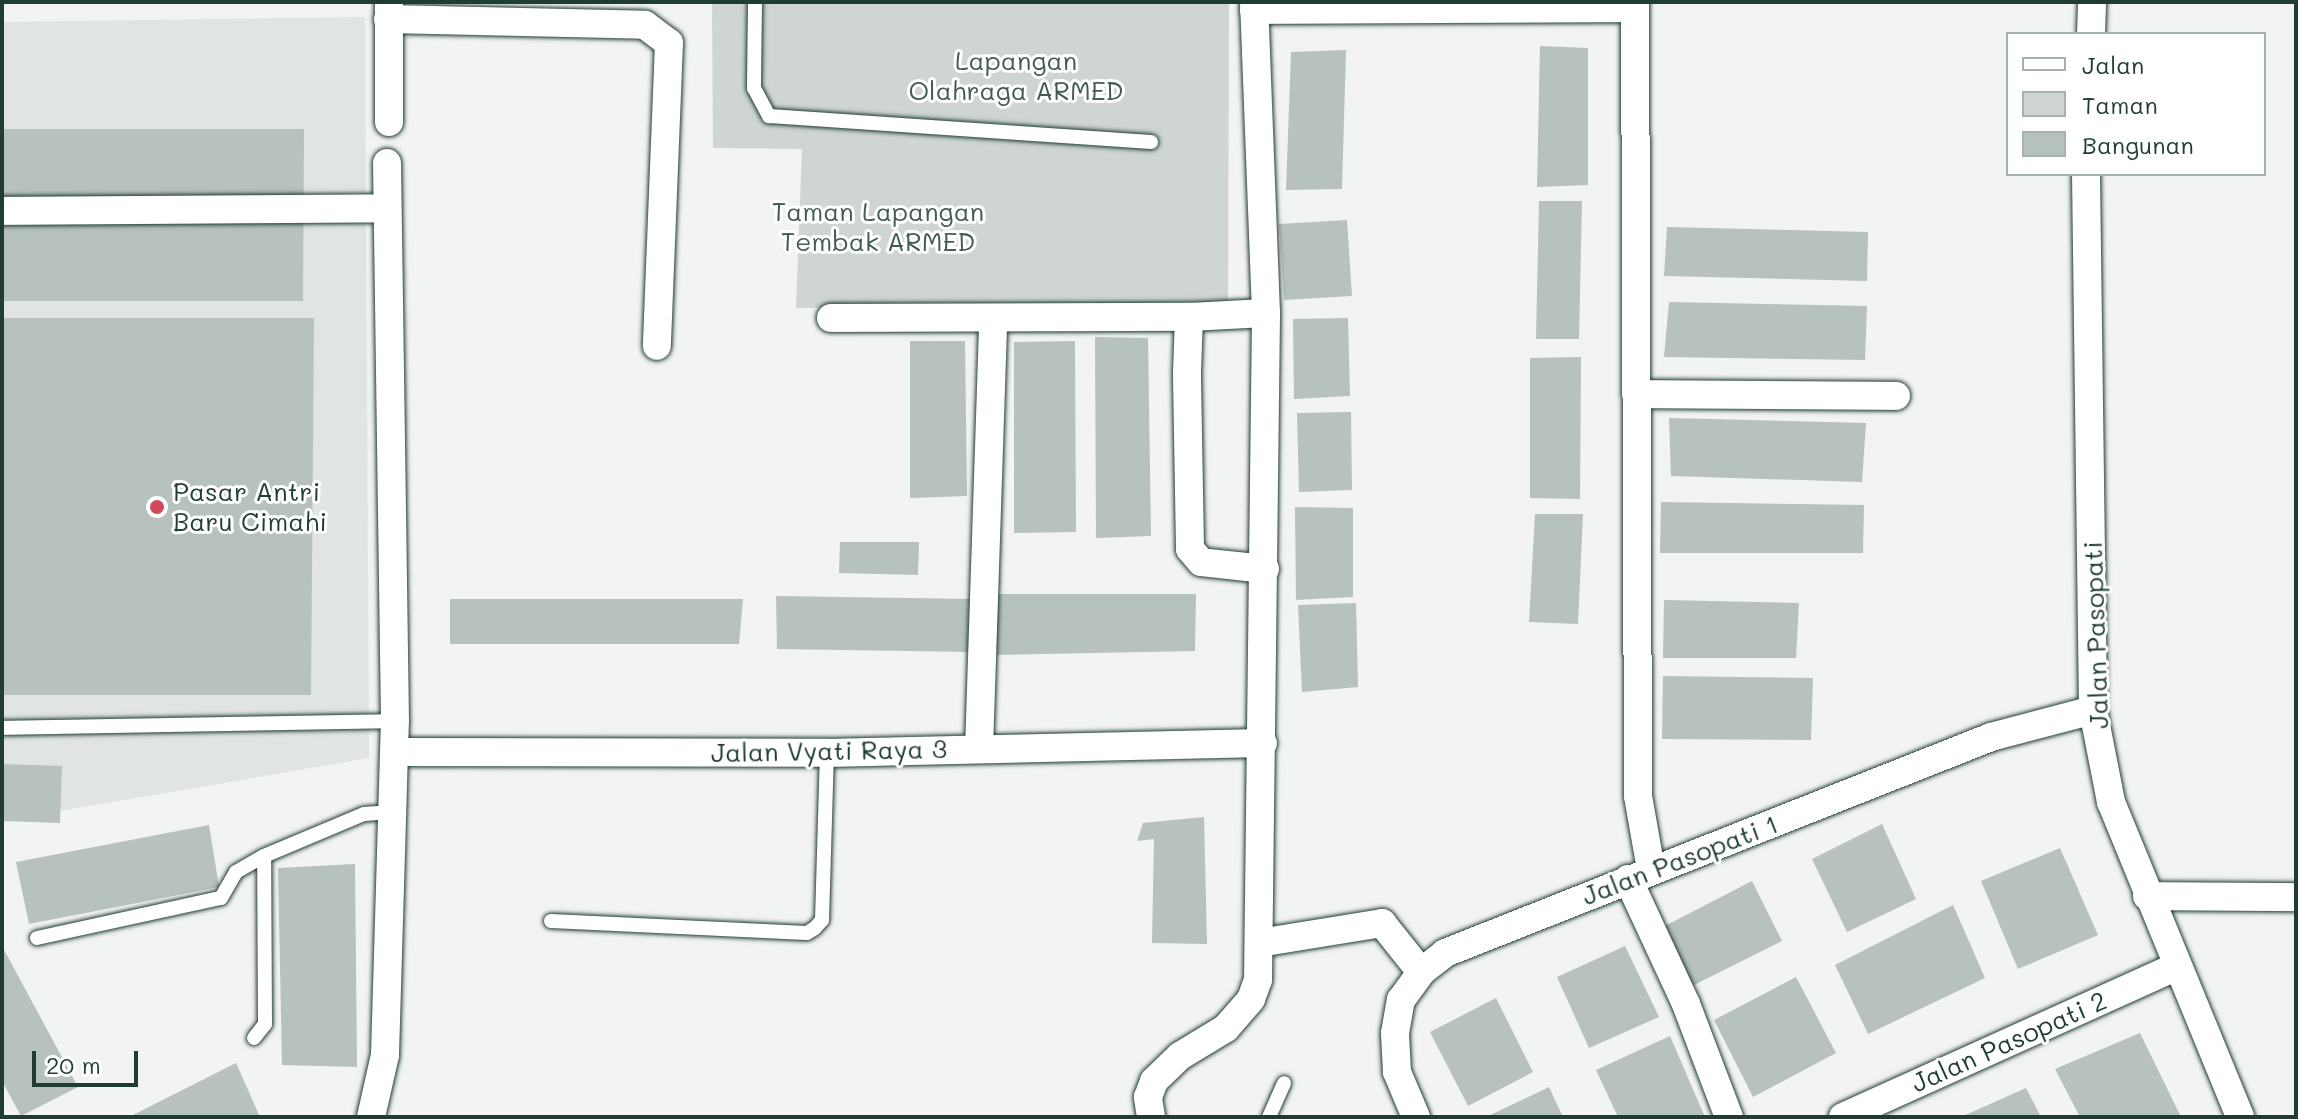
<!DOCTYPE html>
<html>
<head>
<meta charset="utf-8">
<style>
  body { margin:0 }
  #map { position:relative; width:2298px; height:1119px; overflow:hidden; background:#f2f3f3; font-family:Mali,sans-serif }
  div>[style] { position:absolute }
  .built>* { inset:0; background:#e0e4e3 }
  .green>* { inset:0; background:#ced5d3 }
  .building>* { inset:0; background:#b7c1bd }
  .roads { filter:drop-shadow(0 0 2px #1f3d34) drop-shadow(0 0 2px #1f3d34) }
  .service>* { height:14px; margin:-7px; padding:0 7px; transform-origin:7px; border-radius:7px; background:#fff }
  .minor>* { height:28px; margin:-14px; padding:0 14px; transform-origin:14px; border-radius:14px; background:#fff }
  .dots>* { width:22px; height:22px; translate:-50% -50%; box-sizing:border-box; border:4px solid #fff; border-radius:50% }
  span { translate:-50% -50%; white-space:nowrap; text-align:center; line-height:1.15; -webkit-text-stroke:6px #fff; paint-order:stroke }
  .park-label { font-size:26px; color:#425b54 }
  .poi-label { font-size:26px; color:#1f3d34 }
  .left { translate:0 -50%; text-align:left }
  .street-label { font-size:26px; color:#1f3d34 }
  .frame { position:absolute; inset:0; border:4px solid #1f3d34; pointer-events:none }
  .legend { position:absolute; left:2006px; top:32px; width:260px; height:144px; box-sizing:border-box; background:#fff; border:2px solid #a5b1ae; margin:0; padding:10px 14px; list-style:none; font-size:24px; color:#1f3d34 }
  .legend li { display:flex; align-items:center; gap:16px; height:40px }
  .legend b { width:40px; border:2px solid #a5b1ae }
  .scale { position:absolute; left:32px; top:1051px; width:106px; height:36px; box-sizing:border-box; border:4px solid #1f3d34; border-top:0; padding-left:10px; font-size:24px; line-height:28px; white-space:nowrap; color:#1f3d34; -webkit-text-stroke:6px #fff; paint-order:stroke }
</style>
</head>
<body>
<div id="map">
  <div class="built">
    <i style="clip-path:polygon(365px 17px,369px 758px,2px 821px,2px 22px)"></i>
  </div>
  <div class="green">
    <i style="clip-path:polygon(712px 2px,1229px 2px,1228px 302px,796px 308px,802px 149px,713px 148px)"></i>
  </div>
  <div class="building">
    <i style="clip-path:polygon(1540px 46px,1588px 48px,1588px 185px,1537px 187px)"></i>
    <i style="clip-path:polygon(1346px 50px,1342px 189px,1286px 190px,1291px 52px)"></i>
    <i style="clip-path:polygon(2px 129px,304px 129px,303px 301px,2px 301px)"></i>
    <i style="clip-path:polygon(1539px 201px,1582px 201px,1579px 339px,1536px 339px)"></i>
    <i style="clip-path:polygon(1347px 220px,1352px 296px,1284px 300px,1279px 224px)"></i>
    <i style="clip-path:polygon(1667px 227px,1868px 232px,1867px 281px,1664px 276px)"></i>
    <i style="clip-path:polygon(1669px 302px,1867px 306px,1865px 360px,1664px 357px)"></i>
    <i style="clip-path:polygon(2px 318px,314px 318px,311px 695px,2px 695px)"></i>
    <i style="clip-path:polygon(1348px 318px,1350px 396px,1294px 399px,1293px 319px)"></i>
    <i style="clip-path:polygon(1095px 337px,1148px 338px,1151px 536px,1096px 538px)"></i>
    <i style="clip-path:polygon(910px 341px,965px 341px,967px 496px,910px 498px)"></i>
    <i style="clip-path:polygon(1075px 341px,1076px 532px,1014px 533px,1014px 342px)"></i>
    <i style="clip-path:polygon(1581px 357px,1580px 499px,1530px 498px,1530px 358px)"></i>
    <i style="clip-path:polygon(1351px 412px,1352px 490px,1299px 492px,1297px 413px)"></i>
    <i style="clip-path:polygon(1669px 418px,1866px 423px,1862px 482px,1671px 476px)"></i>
    <i style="clip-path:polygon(1661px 502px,1864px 505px,1863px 553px,1660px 553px)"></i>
    <i style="clip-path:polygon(1295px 507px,1353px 508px,1353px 597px,1296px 600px)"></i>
    <i style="clip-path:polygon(1535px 514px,1583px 514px,1578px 624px,1529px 622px)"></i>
    <i style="clip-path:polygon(840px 542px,919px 542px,918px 575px,839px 573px)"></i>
    <i style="clip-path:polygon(993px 594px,1196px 594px,1195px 651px,994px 655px)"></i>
    <i style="clip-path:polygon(776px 596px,973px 599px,973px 652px,777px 649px)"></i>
    <i style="clip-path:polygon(450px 599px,743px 599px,739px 644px,450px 644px)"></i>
    <i style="clip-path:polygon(1664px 600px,1799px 603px,1796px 658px,1663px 658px)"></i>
    <i style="clip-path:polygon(1356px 603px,1358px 687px,1302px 692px,1298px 605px)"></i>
    <i style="clip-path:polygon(1663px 676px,1813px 678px,1811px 740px,1662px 739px)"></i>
    <i style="clip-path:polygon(2px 764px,62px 766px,60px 823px,2px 821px)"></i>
    <i style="clip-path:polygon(1204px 817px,1207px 944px,1152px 943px,1154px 839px,1137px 841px,1143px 823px)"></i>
    <i style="clip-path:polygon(1882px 824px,1916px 899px,1847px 932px,1812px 859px)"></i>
    <i style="clip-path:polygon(209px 825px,219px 887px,29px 924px,16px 862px)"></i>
    <i style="clip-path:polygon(2060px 848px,2098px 935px,2018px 969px,1981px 881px)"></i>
    <i style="clip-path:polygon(355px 864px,357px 1067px,282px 1065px,278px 868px)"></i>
    <i style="clip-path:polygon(1752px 881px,1782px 941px,1688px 988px,1657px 930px)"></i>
    <i style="clip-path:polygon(1953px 905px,1985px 978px,1868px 1034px,1835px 965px)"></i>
    <i style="clip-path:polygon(2px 946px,78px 1087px,21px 1116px,2px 1081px)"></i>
    <i style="clip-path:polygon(1625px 946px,1659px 1017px,1589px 1048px,1557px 977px)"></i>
    <i style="clip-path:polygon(1796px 977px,1836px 1053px,1753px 1097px,1714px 1020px)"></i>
    <i style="clip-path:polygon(1496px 998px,1533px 1072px,1468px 1106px,1430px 1032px)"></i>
    <i style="clip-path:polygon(2140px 1033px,2181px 1117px,2080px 1117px,2055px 1069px)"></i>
    <i style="clip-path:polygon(1670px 1036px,1705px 1117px,1618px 1117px,1596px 1070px)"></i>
    <i style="clip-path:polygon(236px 1063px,260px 1117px,129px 1117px)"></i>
    <i style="clip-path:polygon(1549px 1087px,1563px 1117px,1486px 1117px)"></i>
    <i style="clip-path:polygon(2026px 1088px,2041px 1117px,1961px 1117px)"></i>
  </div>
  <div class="roads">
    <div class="service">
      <i style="left:755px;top:2px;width:86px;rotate:90.7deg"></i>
      <i style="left:754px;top:88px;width:32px;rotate:62deg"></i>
      <i style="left:769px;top:116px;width:383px;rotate:3.9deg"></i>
      <i style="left:2px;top:728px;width:393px;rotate:-1deg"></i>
      <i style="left:551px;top:921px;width:256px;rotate:2.7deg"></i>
      <i style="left:807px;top:933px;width:9px;rotate:-32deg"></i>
      <i style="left:815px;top:928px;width:11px;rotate:-49deg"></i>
      <i style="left:822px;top:920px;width:167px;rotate:-88.3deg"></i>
      <i style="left:37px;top:938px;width:188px;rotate:-12.3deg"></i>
      <i style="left:221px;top:898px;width:30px;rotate:-60deg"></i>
      <i style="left:236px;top:872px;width:32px;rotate:-30deg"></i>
      <i style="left:264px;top:856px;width:108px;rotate:-22.8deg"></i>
      <i style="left:364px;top:814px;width:28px;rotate:-4deg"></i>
      <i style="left:254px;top:1038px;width:18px;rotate:-52deg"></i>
      <i style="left:265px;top:1024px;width:168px;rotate:-90.3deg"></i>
      <i style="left:1269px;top:1117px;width:37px;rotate:-66deg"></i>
    </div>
    <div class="minor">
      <i style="left:1635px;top:2px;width:794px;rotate:89.78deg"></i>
      <i style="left:1638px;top:796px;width:75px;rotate:80deg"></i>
      <i style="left:1254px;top:10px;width:381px;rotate:-0.3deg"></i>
      <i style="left:388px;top:19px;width:257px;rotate:1.3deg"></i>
      <i style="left:645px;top:25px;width:30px;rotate:37deg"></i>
      <i style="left:669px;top:43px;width:303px;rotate:92.3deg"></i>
      <i style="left:2091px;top:34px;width:32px;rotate:-88deg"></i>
      <i style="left:389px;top:122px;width:119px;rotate:-90deg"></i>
      <i style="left:2086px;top:174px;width:536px;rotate:89.25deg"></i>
      <i style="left:2093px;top:710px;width:94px;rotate:78.9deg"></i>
      <i style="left:2111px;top:802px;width:340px;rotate:67.7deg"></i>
      <i style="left:2px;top:211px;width:384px;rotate:-0.4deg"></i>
      <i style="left:831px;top:318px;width:358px;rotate:-0.2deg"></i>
      <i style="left:1636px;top:394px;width:260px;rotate:0.4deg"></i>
      <i style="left:1265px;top:569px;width:64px;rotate:-173.8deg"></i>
      <i style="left:1201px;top:562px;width:17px;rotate:-130deg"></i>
      <i style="left:1190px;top:549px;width:176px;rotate:-91deg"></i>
      <i style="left:1187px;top:373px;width:56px;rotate:-88deg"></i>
      <i style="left:1189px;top:317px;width:77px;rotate:-3deg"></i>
      <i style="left:979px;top:749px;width:431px;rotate:-88.1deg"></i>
      <i style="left:394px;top:752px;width:433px;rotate:0.1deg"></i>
      <i style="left:827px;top:753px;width:436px;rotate:-1.3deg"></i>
      <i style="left:1628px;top:879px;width:138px;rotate:65.1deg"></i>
      <i style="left:1686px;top:1004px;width:121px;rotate:69.2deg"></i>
      <i style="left:2147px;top:896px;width:149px;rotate:0.4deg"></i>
      <i style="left:1259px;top:943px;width:125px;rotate:-9.2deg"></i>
      <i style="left:1382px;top:923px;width:63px;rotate:51.5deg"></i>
      <i style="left:371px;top:1117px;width:64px;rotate:-77.3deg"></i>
      <i style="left:385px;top:1055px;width:334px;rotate:-88.3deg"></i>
      <i style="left:395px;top:721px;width:558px;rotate:-90.82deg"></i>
      <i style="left:1151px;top:1117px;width:20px;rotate:-99deg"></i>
      <i style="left:1148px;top:1097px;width:17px;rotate:-69deg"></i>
      <i style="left:1154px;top:1081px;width:36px;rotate:-44deg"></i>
      <i style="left:1180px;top:1056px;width:54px;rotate:-31.3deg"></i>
      <i style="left:1226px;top:1028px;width:38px;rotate:-49deg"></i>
      <i style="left:1251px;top:999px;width:20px;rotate:-70deg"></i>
      <i style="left:1258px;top:980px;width:667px;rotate:-89.31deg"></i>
      <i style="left:1266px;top:313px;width:311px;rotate:-92.2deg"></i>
      <i style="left:1416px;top:1117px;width:49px;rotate:-112.9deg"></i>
      <i style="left:1397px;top:1072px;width:39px;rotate:-93deg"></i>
      <i style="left:1395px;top:1033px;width:34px;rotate:-80deg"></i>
      <i style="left:1401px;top:1000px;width:34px;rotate:-54deg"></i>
      <i style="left:1421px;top:972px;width:31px;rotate:-38deg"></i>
      <i style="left:1445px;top:953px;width:587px;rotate:-21.58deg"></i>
      <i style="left:1991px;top:737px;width:106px;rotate:-14.8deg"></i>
      <i style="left:1843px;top:1117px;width:364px;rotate:-24.3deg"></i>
    </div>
  </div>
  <div class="dots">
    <i style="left:157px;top:507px;background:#d1495b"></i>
  </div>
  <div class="park-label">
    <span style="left:1016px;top:76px">Lapangan<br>Olahraga ARMED</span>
    <span style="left:878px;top:227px">Taman Lapangan<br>Tembak ARMED</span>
  </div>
  <div class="poi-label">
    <span class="left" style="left:173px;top:507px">Pasar Antri<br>Baru Cimahi</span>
  </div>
  <div class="street-label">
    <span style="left:2096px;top:635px;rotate:-92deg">Jalan Pasopati</span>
    <span style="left:829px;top:751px;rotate:-1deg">Jalan Vyati Raya 3</span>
    <span style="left:1680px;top:860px;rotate:-21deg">Jalan Pasopati 1</span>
    <span style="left:2009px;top:1042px;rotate:-24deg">Jalan Pasopati 2</span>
  </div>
  <div class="frame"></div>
  <ul class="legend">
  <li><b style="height:10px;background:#fff"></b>Jalan</li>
  <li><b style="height:22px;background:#ced5d3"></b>Taman</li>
  <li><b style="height:22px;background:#b7c1bd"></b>Bangunan</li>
  </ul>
  <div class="scale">20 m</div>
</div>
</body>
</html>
